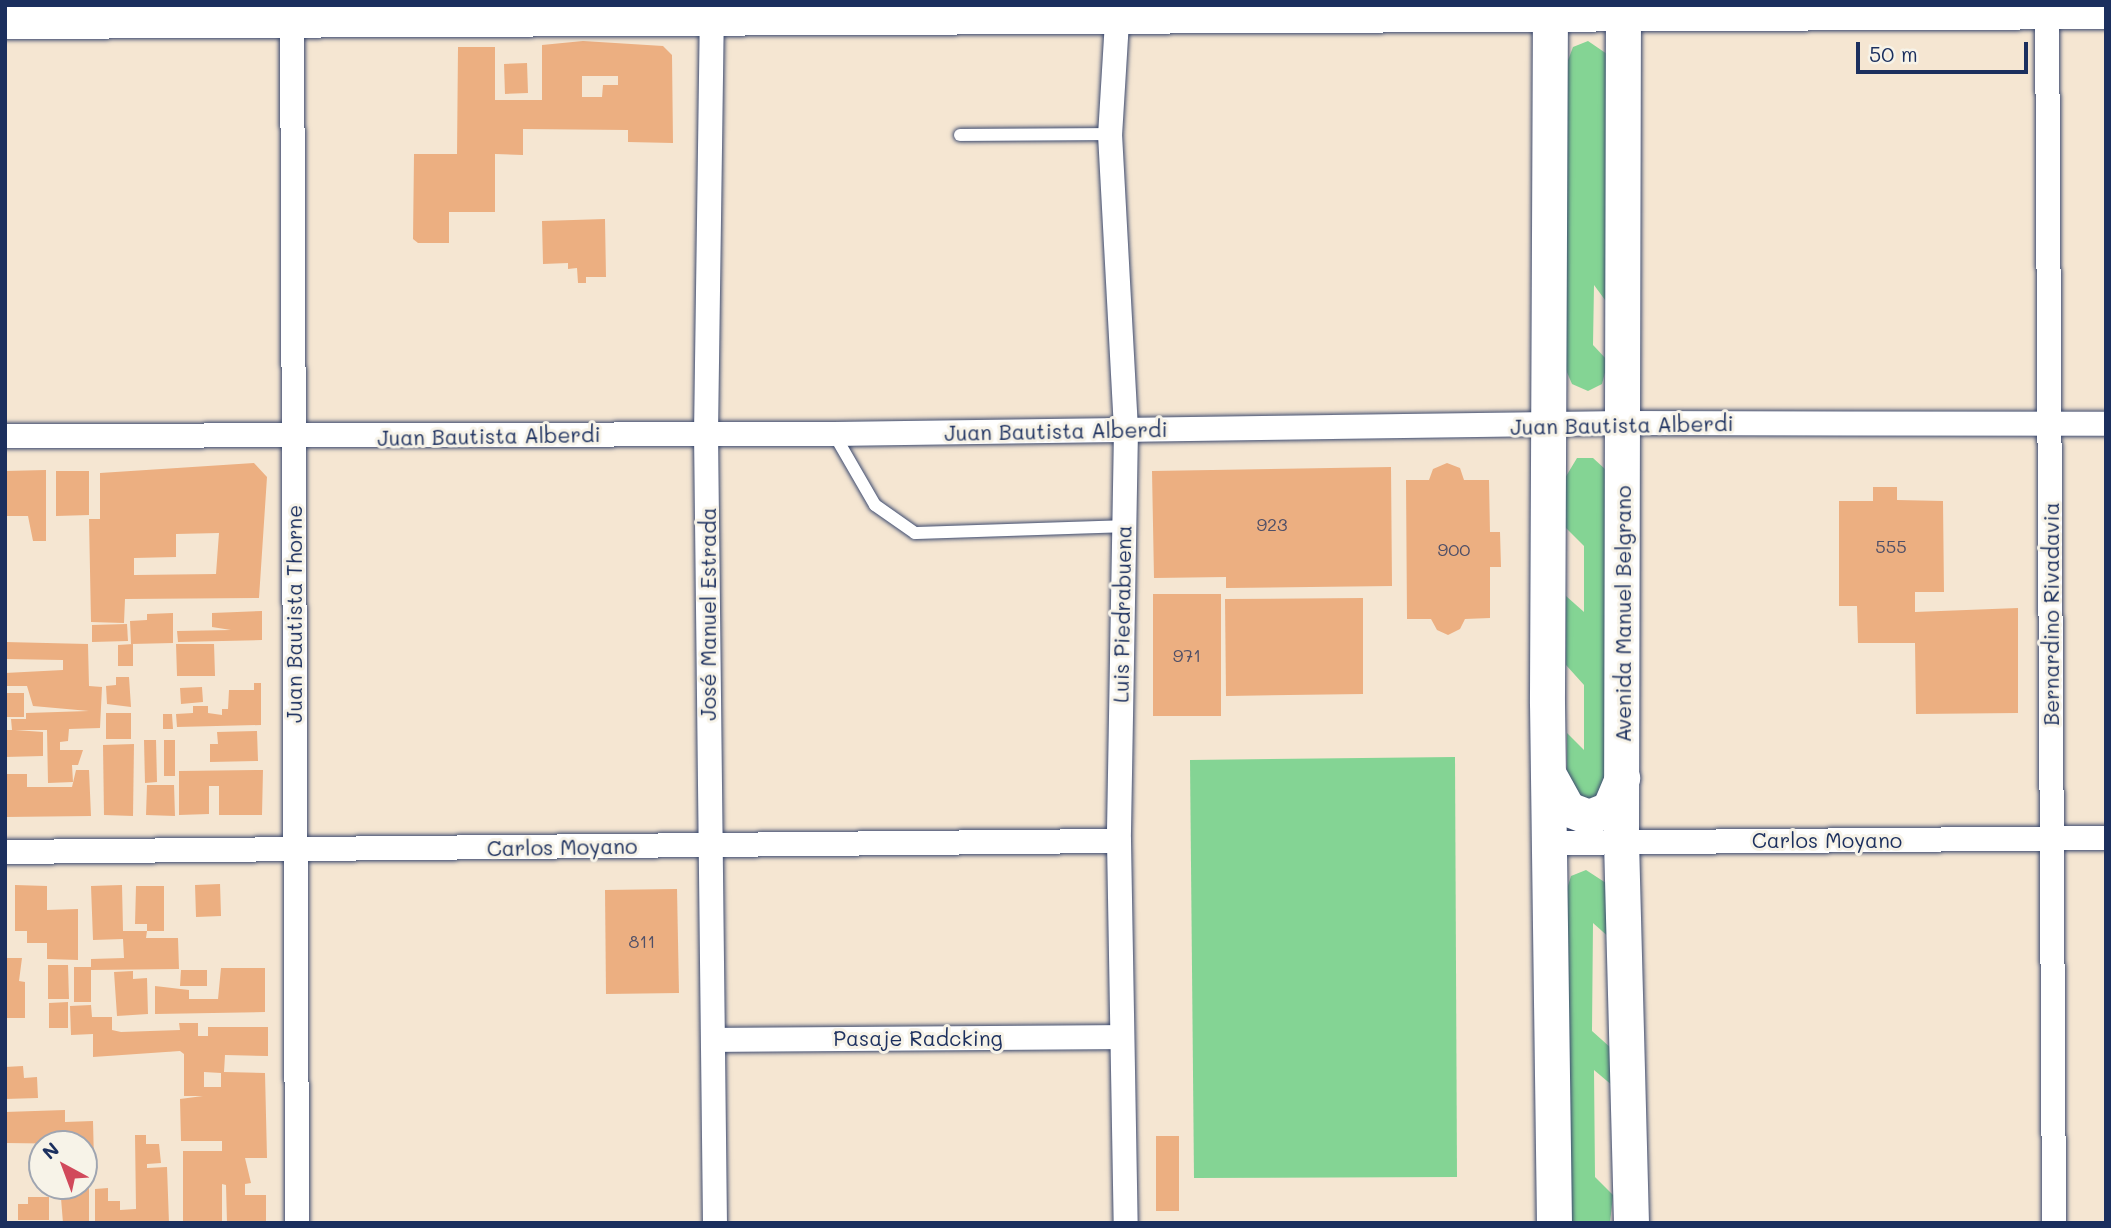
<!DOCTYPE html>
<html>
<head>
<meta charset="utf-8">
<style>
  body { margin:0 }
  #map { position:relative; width:2111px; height:1228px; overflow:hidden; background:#f5e6d2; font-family:Mali,sans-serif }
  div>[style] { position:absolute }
  .green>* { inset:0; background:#84d494 }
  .building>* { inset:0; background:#ecaf81 }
  .roads { filter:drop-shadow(0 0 2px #3c4a6f) drop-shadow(0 0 2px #3c4a6f) }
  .service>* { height:12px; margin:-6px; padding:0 6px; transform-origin:6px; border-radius:6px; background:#fff }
  .minor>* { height:24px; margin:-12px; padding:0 12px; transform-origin:12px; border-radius:12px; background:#fff }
  .tertiary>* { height:32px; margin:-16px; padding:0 16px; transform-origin:16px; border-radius:16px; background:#fff }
  .secondary>* { height:35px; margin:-17.5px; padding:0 17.5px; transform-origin:17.5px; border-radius:17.5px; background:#fff }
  span { translate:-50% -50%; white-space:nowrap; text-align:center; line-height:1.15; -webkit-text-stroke:6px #f7f3e8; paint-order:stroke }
  .number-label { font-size:18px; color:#4f4f67 }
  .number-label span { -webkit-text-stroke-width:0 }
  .street-label { font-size:21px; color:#1b2f5e }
  .frame { position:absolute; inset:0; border:7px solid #1b2f5e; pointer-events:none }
  .north { position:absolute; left:28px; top:1130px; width:70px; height:70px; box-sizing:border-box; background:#f7f3e8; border:2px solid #9fa5b1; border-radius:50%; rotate:319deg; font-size:19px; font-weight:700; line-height:28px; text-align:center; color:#1b2f5e }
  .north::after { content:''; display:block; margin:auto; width:24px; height:32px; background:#d1495b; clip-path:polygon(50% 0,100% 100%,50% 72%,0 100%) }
  .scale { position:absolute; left:1856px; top:42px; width:172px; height:32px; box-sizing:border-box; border:4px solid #1b2f5e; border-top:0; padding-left:9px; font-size:21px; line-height:24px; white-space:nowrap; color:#1b2f5e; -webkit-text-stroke:5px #f7f3e8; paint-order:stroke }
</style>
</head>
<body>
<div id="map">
  <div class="green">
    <i style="clip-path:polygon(1588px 41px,1607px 54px,1608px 304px,1594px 285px,1593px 345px,1608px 361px,1602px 384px,1588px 391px,1572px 384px,1566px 370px,1567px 63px,1573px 47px)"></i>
    <i style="clip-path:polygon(1577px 458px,1593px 458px,1605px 469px,1609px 787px,1597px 807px,1567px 788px,1567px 733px,1584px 750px,1584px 685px,1566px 665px,1566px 596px,1584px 612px,1584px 546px,1565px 527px,1565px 478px)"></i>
    <i style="clip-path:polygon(1455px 757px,1457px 1177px,1194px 1178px,1190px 760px)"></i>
    <i style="clip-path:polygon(1586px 870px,1606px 883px,1611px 939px,1593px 923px,1592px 1031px,1611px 1048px,1613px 1086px,1594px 1070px,1595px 1177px,1613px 1195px,1610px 1223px,1571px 1223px,1566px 892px,1571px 876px)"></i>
  </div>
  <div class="building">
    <i style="clip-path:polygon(evenodd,583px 41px,663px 46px,672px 55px,673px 143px,628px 142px,628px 130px,523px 129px,523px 155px,495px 154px,495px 212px,449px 212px,449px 243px,418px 243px,413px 239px,414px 154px,457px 154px,458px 47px,495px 47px,495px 100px,542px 100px,542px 45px,583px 41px,582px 76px,618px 76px,618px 85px,603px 85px,602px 97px,582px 97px,582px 76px)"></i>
    <i style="clip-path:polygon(527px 63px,528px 93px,505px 94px,504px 64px)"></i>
    <i style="clip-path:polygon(605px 219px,606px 277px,586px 277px,586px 283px,578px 283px,577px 268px,568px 269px,568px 263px,543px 264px,542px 221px)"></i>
    <i style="clip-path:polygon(evenodd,254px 463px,267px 477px,259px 598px,125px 599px,124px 623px,91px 622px,89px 519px,100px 519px,100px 473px,254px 463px,219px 533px,216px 574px,134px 575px,134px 558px,176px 557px,176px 534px,219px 533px)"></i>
    <i style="clip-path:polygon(1447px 463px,1460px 468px,1464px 480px,1489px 480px,1490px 532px,1500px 532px,1501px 567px,1490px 567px,1490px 618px,1465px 619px,1460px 629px,1448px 635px,1437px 630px,1431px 619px,1407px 619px,1406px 480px,1429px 480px,1433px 469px)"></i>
    <i style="clip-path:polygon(1391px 467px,1392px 586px,1226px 588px,1226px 577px,1154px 578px,1152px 471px)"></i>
    <i style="clip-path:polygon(46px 470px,46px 541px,33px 541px,28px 516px,5px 516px,5px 471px)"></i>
    <i style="clip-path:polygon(56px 471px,89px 471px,89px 515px,56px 516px)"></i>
    <i style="clip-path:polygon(1873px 487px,1897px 487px,1897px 500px,1943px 501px,1944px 592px,1915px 592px,1915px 612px,2018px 608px,2018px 713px,1916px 714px,1915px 643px,1858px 643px,1857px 606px,1839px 606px,1839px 501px,1873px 501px)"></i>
    <i style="clip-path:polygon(1153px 594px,1221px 594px,1221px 716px,1153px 716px)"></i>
    <i style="clip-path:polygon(1363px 598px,1363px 694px,1226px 696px,1225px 599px)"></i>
    <i style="clip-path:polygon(262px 611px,262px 640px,178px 642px,177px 631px,231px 630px,212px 627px,212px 613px)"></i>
    <i style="clip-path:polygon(173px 613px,173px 643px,131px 644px,130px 621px,147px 620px,147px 614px)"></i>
    <i style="clip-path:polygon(127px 624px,128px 641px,92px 642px,92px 625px)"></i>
    <i style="clip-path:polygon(5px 642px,88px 644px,89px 686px,102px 687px,100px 728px,69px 729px,68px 741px,60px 742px,60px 750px,83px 750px,78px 765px,72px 765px,73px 782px,48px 783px,47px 730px,15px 730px,43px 732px,43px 756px,5px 757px,5px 730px,12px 730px,11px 719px,26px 719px,26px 713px,89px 711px,33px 706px,27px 686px,5px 686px,5px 673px,63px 670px,63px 660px,5px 659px)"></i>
    <i style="clip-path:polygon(133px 644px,133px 666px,118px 666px,118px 645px)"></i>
    <i style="clip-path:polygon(176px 644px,214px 644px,215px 676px,177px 676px)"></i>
    <i style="clip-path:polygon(116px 677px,129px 677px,131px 707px,107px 704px,106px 686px,116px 685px)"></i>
    <i style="clip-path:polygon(254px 683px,261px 683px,261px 725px,177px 727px,176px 714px,193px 713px,193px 706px,208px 706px,208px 713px,222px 715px,222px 709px,228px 709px,229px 690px,254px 690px)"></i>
    <i style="clip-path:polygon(202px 687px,203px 702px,181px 704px,180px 688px)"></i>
    <i style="clip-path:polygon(6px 693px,24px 693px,24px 717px,7px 717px)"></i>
    <i style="clip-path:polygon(106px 713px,131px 713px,131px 739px,106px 739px)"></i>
    <i style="clip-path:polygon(163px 714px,172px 714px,173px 729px,163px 729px)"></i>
    <i style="clip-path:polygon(257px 731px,258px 761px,210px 762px,210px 744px,218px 744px,217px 732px)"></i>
    <i style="clip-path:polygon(144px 740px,156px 740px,157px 782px,145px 783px)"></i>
    <i style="clip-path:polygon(164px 740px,175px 740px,175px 776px,164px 776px)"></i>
    <i style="clip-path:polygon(134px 744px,133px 816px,104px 815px,103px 745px)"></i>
    <i style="clip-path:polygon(76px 770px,89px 770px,91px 816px,5px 817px,5px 774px,27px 774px,27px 787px,72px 787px)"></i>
    <i style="clip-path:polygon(263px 770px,262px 815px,219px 815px,219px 786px,209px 786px,209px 814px,179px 815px,179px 771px)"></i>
    <i style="clip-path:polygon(147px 785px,174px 785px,175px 816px,146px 815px)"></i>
    <i style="clip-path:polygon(220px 884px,221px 916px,196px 917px,195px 885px)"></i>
    <i style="clip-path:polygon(15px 885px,47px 886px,47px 910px,78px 909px,78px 960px,47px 959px,47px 943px,27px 943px,27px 931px,15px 931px)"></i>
    <i style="clip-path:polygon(122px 885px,123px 931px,147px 931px,146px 938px,178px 938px,179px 969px,91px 970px,91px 1002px,74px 1002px,74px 967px,91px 967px,91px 959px,124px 958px,123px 939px,93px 940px,91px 886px)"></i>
    <i style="clip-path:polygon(136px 886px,164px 886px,164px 931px,147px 931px,147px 924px,135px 924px)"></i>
    <i style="clip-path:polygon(677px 889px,679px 993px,606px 994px,605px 890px)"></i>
    <i style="clip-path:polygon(5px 958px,22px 958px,19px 981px,25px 982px,25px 1018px,5px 1018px)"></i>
    <i style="clip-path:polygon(48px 965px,68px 965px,69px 999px,48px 999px)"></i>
    <i style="clip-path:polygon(221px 968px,265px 968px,265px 1012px,155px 1014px,155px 986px,189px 990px,189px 999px,218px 999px)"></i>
    <i style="clip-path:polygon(181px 970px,207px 970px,207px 986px,180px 986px)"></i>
    <i style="clip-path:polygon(133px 971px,133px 979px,147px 978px,148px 1014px,117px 1016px,114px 972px)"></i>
    <i style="clip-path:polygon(68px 1002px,68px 1028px,49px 1028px,49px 1003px)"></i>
    <i style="clip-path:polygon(evenodd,91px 1005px,92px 1017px,112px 1017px,112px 1030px,121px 1032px,180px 1030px,179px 1023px,198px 1023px,198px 1036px,208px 1036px,208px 1027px,268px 1027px,268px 1056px,225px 1055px,224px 1072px,265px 1073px,267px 1158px,245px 1158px,251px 1183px,245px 1184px,245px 1195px,266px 1195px,266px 1223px,227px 1223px,226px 1185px,222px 1184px,222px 1223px,183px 1223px,183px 1151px,222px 1151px,222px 1141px,181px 1141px,180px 1099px,203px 1096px,184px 1096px,184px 1054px,180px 1051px,93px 1057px,93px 1034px,71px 1035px,70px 1006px,91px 1005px,204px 1072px,221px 1073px,221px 1087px,204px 1087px,204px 1072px)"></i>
    <i style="clip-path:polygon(23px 1066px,24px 1078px,37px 1077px,38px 1098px,5px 1099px,5px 1067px)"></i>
    <i style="clip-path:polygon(65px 1110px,65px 1122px,93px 1121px,94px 1161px,84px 1161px,84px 1144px,5px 1143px,5px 1112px)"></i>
    <i style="clip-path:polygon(135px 1135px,146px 1135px,146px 1144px,159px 1144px,161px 1163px,147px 1164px,147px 1168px,167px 1167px,169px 1223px,95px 1223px,95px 1189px,108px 1188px,108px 1201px,120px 1201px,120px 1210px,136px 1209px)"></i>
    <i style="clip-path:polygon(1156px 1136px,1179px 1136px,1179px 1211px,1156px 1211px)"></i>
    <i style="clip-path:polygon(84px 1182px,89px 1183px,89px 1223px,63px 1223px,60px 1186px,84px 1186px)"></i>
    <i style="clip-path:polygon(28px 1197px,49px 1197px,49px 1220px,18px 1220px,18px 1204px,28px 1204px)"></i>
  </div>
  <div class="roads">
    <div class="service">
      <i style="left:960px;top:135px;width:150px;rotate:-0.4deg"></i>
      <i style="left:834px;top:434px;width:82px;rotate:60deg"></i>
      <i style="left:875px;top:505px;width:49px;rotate:35deg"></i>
      <i style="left:915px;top:533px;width:208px;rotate:-1.9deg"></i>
    </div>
    <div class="minor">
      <i style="left:292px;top:5px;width:1218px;rotate:89.76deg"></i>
      <i style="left:712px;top:5px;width:427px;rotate:90.8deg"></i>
      <i style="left:706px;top:432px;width:791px;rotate:89.35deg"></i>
      <i style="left:1118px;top:5px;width:129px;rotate:93.5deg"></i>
      <i style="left:1110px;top:134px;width:296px;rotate:86.9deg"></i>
      <i style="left:1126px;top:430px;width:411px;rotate:91deg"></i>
      <i style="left:1119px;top:841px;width:382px;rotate:89deg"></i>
      <i style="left:2047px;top:5px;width:1218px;rotate:89.67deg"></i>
      <i style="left:5px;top:436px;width:829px;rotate:-0.14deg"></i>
      <i style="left:834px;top:434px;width:790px;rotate:-0.8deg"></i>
      <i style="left:1624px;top:423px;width:482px;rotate:0.1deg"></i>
      <i style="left:1549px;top:843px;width:557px;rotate:-0.51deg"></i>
      <i style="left:5px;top:852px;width:1114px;rotate:-0.57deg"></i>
      <i style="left:716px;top:1040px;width:403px;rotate:-0.4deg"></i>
    </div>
    <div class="tertiary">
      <i style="left:5px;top:23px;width:2101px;rotate:-0.27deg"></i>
    </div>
    <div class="secondary">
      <i style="left:1550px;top:5px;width:698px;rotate:90.25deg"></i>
      <i style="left:1547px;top:703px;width:520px;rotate:89.23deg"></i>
      <i style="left:1623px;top:5px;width:836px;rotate:90.14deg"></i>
      <i style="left:1621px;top:841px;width:382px;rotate:88.5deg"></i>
      <i style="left:1549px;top:775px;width:39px;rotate:61deg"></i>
      <i style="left:1568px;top:809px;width:22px;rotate:21deg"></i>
      <i style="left:1589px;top:817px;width:22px;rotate:-22deg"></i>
      <i style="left:1609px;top:809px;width:34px;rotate:-67deg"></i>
    </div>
  </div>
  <div class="number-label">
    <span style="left:1272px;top:524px">923</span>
    <span style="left:1891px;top:546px">555</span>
    <span style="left:1454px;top:549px">900</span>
    <span style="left:1187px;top:655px">971</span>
    <span style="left:642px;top:941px">811</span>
  </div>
  <div class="street-label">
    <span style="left:1622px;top:425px;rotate:-1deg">Juan Bautista Alberdi</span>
    <span style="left:1056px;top:431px;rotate:-1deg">Juan Bautista Alberdi</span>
    <span style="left:489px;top:436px;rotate:-1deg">Juan Bautista Alberdi</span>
    <span style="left:294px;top:614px;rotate:-90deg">Juan Bautista Thorne</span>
    <span style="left:708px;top:614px;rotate:-90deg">José Manuel Estrada</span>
    <span style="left:1122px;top:614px;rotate:-89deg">Luis Piedrabuena</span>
    <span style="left:1623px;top:614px;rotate:-90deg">Avenida Manuel Belgrano</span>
    <span style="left:2051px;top:614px;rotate:-90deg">Bernardino Rivadavia</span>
    <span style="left:1827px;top:840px">Carlos Moyano</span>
    <span style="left:562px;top:847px;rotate:-1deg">Carlos Moyano</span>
    <span style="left:918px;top:1038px">Pasaje Radcking</span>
  </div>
  <div class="frame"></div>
  <div class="north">N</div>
  <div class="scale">50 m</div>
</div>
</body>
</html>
